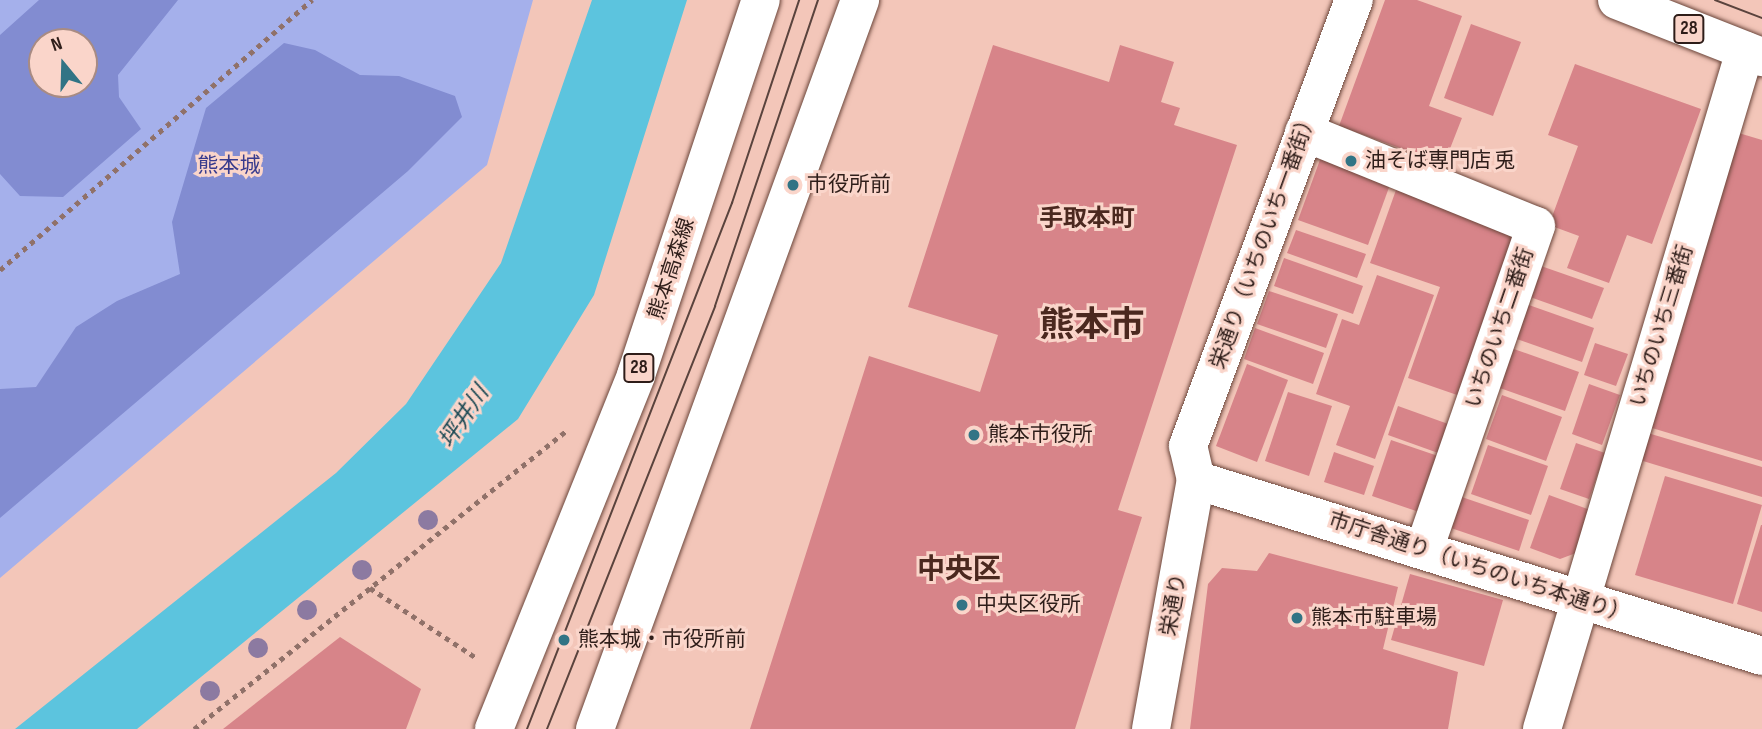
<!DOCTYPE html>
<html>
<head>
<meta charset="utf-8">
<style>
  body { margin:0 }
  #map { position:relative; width:1762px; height:729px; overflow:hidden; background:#f3c6b9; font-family:"Sofia Sans Condensed","Noto Sans JP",sans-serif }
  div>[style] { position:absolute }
  .green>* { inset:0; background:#a5b0eb }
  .forest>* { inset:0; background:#828cd1 }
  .water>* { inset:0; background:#5cc4de }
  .building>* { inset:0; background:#d78489 }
  .path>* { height:4.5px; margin-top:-2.25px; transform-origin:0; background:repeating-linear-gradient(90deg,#907169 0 5px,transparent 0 10px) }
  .roads { filter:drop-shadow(0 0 2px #6b463b) drop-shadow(0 0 2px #6b463b) }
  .street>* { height:38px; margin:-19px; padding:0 19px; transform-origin:19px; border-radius:19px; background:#fff }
  .primary>* { height:38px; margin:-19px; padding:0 19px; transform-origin:19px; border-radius:19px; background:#fff }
  .tram>* { height:2px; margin:-1px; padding:0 1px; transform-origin:1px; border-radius:1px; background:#5a433d }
  .trees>* { width:20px; height:20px; margin:-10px; border-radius:50%; background:#8c7aa1 }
  .dots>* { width:19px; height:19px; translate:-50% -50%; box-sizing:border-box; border:4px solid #fad5ca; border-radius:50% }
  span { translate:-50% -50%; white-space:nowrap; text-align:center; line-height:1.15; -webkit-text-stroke:6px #fad5ca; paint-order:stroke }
  .shield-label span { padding:2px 5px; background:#fad5ca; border:2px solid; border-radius:5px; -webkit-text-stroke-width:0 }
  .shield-label { font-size:19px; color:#2e1d19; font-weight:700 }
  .poi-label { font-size:21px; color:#2e1d19 }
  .left { translate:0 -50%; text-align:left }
  .park-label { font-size:21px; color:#383b8d }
  .street-label { font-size:21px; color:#2e1d19 }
  .water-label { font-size:23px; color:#1a4853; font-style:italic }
  .quarter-label { font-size:24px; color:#4b281f; font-weight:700 }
  .district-label { font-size:28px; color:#4b281f; font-weight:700 }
  .town-label { font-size:35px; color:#4b281f; font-weight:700 }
  .north { position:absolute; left:28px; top:28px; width:70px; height:70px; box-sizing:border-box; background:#fad5ca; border:2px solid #a88b83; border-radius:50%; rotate:341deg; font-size:19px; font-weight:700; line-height:28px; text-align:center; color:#2e1d19 }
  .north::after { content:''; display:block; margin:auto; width:24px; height:32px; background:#317485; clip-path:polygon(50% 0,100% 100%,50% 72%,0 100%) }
</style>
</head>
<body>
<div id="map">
  <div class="green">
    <i style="clip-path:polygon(evenodd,0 0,533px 0,487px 165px,0 578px,0 0,42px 42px,84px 42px,84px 84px,42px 84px,42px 42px)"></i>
  </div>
  <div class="forest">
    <i style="clip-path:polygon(evenodd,39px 0,178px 0,118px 75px,119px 97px,141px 129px,63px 197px,20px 196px,0 174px,0 35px,39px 0,84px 42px,84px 84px,42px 84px,42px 42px,84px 42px)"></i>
    <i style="clip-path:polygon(284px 43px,315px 50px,360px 75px,399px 76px,455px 96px,462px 117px,408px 171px,0 518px,0 389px,36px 387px,76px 327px,117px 301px,180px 274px,172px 222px,206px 108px)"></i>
  </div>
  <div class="water">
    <i style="clip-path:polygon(592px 0,687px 0,594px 295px,518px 419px,137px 729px,15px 729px,336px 473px,406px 404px,501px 263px)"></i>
  </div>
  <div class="building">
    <i style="clip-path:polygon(1385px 0,1417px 0,1462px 16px,1429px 106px,1462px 118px,1444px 164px,1339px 126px)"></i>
    <i style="clip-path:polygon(1471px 24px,1521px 42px,1493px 116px,1444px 98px)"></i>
    <i style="clip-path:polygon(993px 45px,1109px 82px,1120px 45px,1174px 62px,1161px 102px,1180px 108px,1174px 125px,1237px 145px,1118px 510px,1142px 517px,1075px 729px,750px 729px,869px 356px,980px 392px,998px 335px,908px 307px)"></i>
    <i style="clip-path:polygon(1575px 64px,1701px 109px,1652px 244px,1627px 235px,1609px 283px,1567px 268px,1579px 236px,1549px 225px,1578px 146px,1548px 135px)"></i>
    <i style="clip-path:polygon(1732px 131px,1762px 140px,1762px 461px,1642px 425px)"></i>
    <i style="clip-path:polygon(1321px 157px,1391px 182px,1368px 245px,1298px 220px)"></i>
    <i style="clip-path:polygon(1396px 190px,1519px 232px,1460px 396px,1408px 378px,1440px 287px,1370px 263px)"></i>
    <i style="clip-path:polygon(1296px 230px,1366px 254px,1357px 278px,1287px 253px)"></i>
    <i style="clip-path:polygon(1284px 258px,1363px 286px,1353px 314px,1274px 286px)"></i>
    <i style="clip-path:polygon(1541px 266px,1604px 288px,1592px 319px,1530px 297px)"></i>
    <i style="clip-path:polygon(1377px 275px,1434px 295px,1375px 459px,1336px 445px,1350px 406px,1316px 394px,1342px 319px,1359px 325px)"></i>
    <i style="clip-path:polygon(1269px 291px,1338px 314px,1326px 348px,1257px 324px)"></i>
    <i style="clip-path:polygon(1526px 304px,1594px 328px,1582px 362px,1514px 338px)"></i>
    <i style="clip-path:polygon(1255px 328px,1324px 353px,1313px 384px,1244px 359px)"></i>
    <i style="clip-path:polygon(1595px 343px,1628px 354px,1616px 386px,1584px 375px)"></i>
    <i style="clip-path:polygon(1511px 348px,1579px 372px,1565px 411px,1497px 387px)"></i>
    <i style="clip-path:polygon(1247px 364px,1288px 380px,1257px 462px,1216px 446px)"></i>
    <i style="clip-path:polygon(1589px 384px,1620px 395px,1602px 445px,1572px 434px)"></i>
    <i style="clip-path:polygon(1288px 392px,1332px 406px,1309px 476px,1265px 461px)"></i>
    <i style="clip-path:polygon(1502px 395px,1562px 417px,1546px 461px,1486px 439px)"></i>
    <i style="clip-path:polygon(1398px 406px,1451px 425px,1441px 454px,1388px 435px)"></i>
    <i style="clip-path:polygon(1641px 431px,1762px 467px,1762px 497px,1633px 458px)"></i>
    <i style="clip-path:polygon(1391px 440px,1438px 456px,1419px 512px,1372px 496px)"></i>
    <i style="clip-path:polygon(1576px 443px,1605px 453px,1589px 499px,1560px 489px)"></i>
    <i style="clip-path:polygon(1488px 445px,1548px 466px,1531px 515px,1471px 494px)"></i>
    <i style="clip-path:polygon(1334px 452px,1374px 466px,1364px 495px,1324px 482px)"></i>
    <i style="clip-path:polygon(1665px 476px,1762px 505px,1733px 604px,1635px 575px)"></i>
    <i style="clip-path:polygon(1453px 494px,1529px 520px,1519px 551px,1442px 525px)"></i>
    <i style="clip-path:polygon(1549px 495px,1593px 511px,1576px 553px,1560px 559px,1530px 548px)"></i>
    <i style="clip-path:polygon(1761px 525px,1762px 525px,1762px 612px,1737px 604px)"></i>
    <i style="clip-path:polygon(1269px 553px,1398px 587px,1383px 649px,1458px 672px,1448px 729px,1190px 729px,1208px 584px,1222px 568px,1257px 571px)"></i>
    <i style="clip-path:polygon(1410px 574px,1503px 600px,1484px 666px,1391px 640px)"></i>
    <i style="clip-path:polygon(340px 637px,421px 689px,406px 729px,223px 729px)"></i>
  </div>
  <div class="path">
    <i style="left:0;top:270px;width:413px;rotate:-40.9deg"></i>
    <i style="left:370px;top:588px;width:129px;rotate:33.3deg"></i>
    <i style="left:194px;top:729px;width:478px;rotate:-38.7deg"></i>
  </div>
  <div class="roads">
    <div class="street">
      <i style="left:1304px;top:132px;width:250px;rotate:22.1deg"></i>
      <i style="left:1536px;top:226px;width:340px;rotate:109.1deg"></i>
      <i style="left:1196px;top:480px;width:593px;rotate:17.27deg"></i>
      <i style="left:1151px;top:729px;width:253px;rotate:-79.8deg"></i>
      <i style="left:1196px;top:480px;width:35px;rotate:-103deg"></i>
      <i style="left:1188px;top:446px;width:476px;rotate:-69.6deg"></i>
      <i style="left:1542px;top:729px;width:708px;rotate:-73.33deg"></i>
    </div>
    <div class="primary">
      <i style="left:1617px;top:0;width:156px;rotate:21.5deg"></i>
      <i style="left:494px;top:729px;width:381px;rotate:-68.1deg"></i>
      <i style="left:636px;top:375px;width:395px;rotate:-71.6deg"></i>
      <i style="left:595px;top:729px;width:776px;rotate:-70.02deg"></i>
    </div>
  </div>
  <div class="tram">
    <i style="left:1715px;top:0;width:50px;rotate:21deg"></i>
    <i style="left:527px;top:729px;width:565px;rotate:-68.71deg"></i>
    <i style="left:732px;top:203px;width:214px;rotate:-71.7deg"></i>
    <i style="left:547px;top:729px;width:455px;rotate:-68.3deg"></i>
    <i style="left:715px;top:306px;width:323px;rotate:-71.4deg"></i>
  </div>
  <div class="trees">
    <i style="left:428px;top:520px"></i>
    <i style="left:362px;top:570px"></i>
    <i style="left:307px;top:610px"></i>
    <i style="left:258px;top:648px"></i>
    <i style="left:210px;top:691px"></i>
  </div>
  <div class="dots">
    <i style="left:1351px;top:161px;background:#317485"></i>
    <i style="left:793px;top:185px;background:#317485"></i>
    <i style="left:974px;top:435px;background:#317485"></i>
    <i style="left:962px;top:605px;background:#317485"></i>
    <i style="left:1297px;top:618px;background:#317485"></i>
    <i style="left:564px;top:640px;background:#317485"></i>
  </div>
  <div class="shield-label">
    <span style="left:1689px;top:29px">28</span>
    <span style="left:639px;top:368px">28</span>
  </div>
  <div class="poi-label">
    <span class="left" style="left:1365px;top:161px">油そば専門店 兎</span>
    <span class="left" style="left:807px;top:185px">市役所前</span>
    <span class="left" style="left:988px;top:435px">熊本市役所</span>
    <span class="left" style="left:976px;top:605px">中央区役所</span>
    <span class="left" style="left:1311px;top:618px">熊本市駐車場</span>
    <span class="left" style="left:578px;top:640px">熊本城・市役所前</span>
  </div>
  <div class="park-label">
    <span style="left:229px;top:166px">熊本城</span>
  </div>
  <div class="street-label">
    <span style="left:1264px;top:240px;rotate:-70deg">栄通り（いちのいち一番街）</span>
    <span style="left:672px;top:269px;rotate:-72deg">熊本高森線</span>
    <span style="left:1662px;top:326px;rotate:-73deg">いちのいち三番街</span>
    <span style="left:1500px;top:328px;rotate:-71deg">いちのいち二番街</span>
    <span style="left:1479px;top:568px;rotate:18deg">市庁舎通り（いちのいち本通り）</span>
    <span style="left:1174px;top:605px;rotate:-80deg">栄通り</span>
  </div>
  <div class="water-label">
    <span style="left:464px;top:417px;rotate:-56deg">坪井川</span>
  </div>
  <div class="quarter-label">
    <span style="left:1087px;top:219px">手取本町</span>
  </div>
  <div class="district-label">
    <span style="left:959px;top:570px">中央区</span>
  </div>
  <div class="town-label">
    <span style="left:1092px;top:326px">熊本市</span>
  </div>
  <div class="north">N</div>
</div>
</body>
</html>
